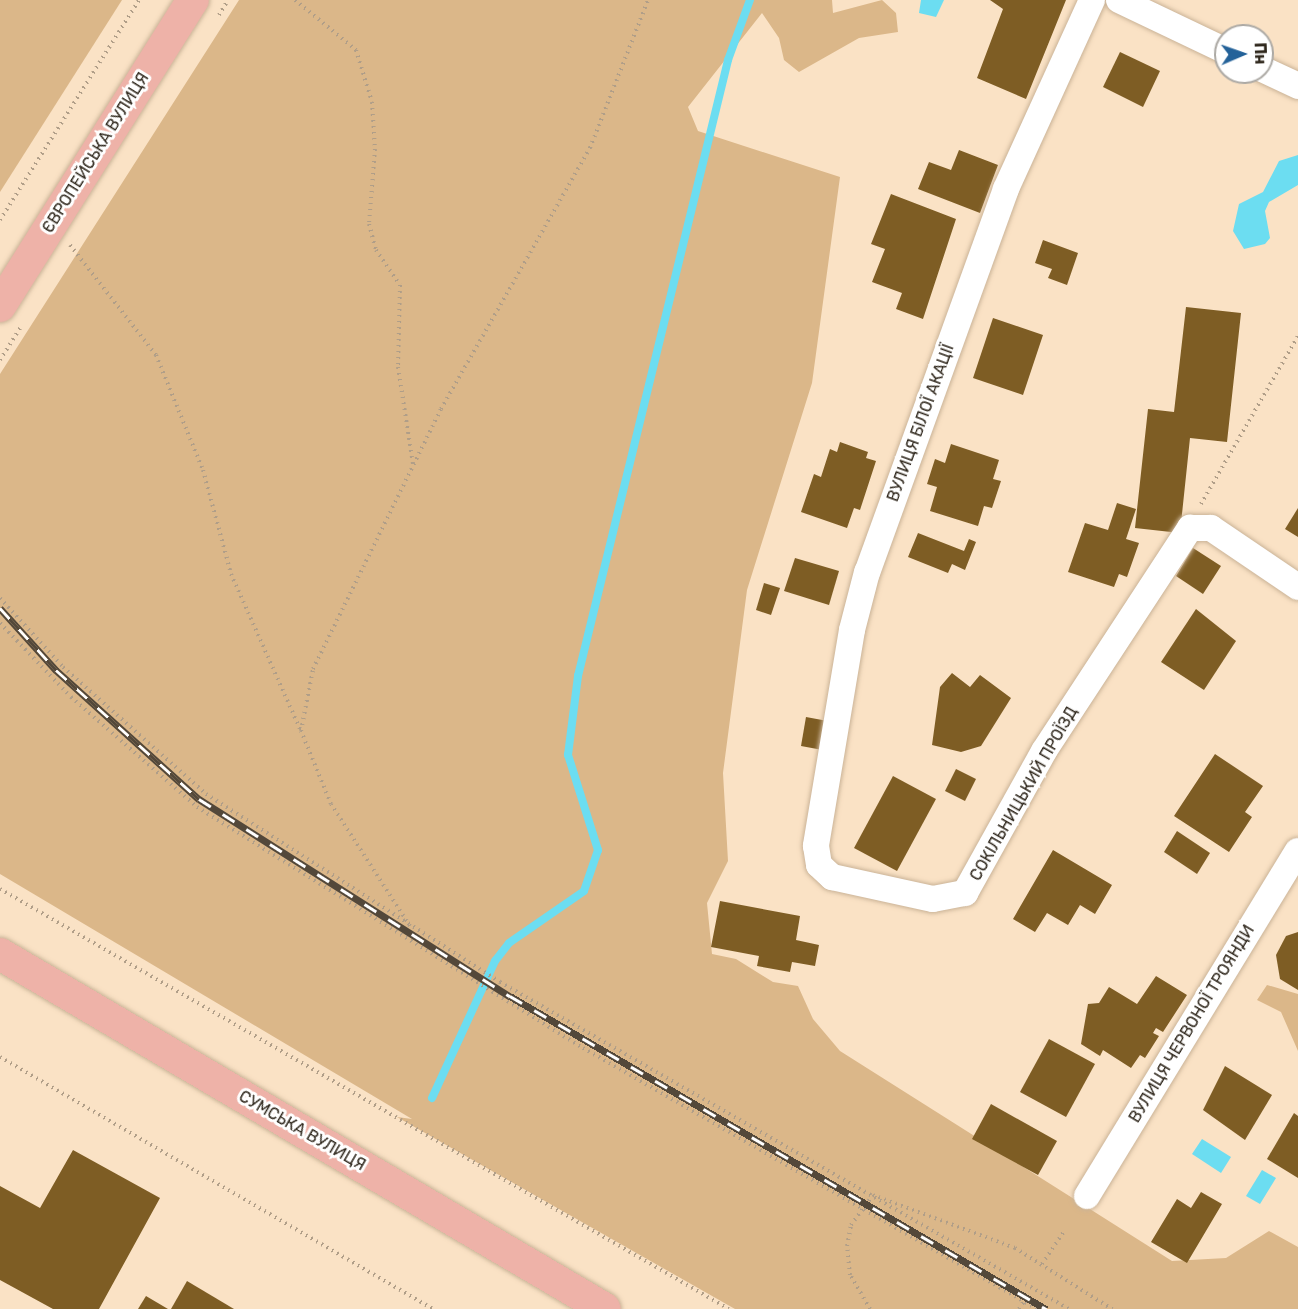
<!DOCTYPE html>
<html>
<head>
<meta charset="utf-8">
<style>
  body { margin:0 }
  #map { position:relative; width:1298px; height:1309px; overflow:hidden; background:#fae2c5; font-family:Rubik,sans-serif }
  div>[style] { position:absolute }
  .green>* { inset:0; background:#dbb789 }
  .water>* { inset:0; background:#6cddf1 }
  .stream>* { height:8px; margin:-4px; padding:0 4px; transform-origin:4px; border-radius:4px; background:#6cddf1 }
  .building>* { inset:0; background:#7e5d24 }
  .path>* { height:4px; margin-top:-2px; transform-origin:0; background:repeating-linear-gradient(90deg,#b09e88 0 1.5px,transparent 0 6px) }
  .roads { filter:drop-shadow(0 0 2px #cab397) drop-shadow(0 0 2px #cab397) }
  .minor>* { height:26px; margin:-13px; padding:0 13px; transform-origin:13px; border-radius:13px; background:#fff }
  .major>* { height:32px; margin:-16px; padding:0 16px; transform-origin:16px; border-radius:16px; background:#eeb2a8 }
  .rail>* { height:7px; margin-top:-3.5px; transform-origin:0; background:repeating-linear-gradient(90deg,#fff 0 14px,#53483a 0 28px); box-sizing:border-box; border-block:2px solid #53483a }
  span { translate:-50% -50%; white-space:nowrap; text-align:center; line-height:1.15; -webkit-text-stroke:6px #fff; paint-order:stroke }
  .street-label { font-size:16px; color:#2f271c }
  .north { position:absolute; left:1214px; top:24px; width:60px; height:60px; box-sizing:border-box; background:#fff; border:2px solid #aca9a4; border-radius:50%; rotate:88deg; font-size:16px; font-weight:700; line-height:24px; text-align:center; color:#2f271c }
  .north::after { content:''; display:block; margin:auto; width:21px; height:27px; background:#246299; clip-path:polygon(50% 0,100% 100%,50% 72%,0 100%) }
</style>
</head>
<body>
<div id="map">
  <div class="green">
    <i style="clip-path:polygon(0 0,122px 0,0 192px)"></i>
    <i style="clip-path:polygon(239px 0,832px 0,833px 13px,882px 0,896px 13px,898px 32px,859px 38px,799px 72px,784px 60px,779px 38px,762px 13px,688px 107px,698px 131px,840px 177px,812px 383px,747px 590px,723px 773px,728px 861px,707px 903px,712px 954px,736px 959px,773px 982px,798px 986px,813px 1019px,840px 1051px,1172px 1261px,1226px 1258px,1269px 1231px,1298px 1247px,1298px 1309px,735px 1309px,397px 1117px,412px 1119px,0 874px,0 374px)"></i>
    <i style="clip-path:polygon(1267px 985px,1298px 994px,1298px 1051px,1281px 1012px,1257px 1000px)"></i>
  </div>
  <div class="water">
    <i style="clip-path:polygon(921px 0,944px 0,936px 17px,919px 13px)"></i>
    <i style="clip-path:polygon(1298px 155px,1298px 185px,1269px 202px,1265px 211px,1270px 238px,1265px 244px,1244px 249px,1233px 231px,1239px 204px,1263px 192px,1279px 161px)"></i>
    <i style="clip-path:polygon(1202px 1139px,1231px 1157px,1221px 1173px,1192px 1154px)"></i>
    <i style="clip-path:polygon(1262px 1170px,1276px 1178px,1260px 1204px,1246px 1196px)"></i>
  </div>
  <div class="stream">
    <i style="left:432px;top:1098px;width:151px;rotate:-65.3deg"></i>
    <i style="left:495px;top:961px;width:23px;rotate:-52deg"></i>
    <i style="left:509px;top:943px;width:91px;rotate:-34.7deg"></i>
    <i style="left:584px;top:891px;width:43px;rotate:-71.1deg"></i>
    <i style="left:598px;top:850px;width:100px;rotate:-107.5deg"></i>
    <i style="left:568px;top:755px;width:80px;rotate:-82.8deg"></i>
    <i style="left:578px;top:676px;width:634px;rotate:-76.31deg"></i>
    <i style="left:728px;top:60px;width:64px;rotate:-69.9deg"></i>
  </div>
  <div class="building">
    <i style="clip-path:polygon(990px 0,1066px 0,1026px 99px,977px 78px,1003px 9px)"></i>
    <i style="clip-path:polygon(1120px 52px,1160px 71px,1143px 107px,1103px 87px)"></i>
    <i style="clip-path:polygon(959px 150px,998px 165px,980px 213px,918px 189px,929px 162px,951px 170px)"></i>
    <i style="clip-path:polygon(891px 194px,956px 219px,923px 319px,896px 309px,902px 293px,872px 282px,885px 249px,871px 244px)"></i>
    <i style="clip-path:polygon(1043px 240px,1078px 253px,1067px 285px,1048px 278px,1052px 269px,1035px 263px)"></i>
    <i style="clip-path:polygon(1186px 307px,1241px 313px,1227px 442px,1190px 438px,1180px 533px,1135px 528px,1148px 409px,1174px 412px)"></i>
    <i style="clip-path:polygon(993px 318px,1043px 335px,1023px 395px,973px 378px)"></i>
    <i style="clip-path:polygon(840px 442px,868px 452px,866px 458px,876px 461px,860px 510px,854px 508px,847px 528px,801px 512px,814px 474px,821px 477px,830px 449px,837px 452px)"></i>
    <i style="clip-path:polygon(951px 444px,999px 460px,993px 479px,1001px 481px,992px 508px,984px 506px,978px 526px,930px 511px,937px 487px,927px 484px,935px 459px,945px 463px)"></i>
    <i style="clip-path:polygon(1117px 503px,1136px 509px,1126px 539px,1139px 543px,1127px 577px,1119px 574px,1114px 587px,1068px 572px,1085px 523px,1108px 530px)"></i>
    <i style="clip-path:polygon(1298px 508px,1298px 537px,1285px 529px)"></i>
    <i style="clip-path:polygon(918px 533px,964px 551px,969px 539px,976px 542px,965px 570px,952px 564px,948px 573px,908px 557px)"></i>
    <i style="clip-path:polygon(1193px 548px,1221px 566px,1203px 594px,1176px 576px)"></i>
    <i style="clip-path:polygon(795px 558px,839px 571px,829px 605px,784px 591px)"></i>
    <i style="clip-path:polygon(764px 583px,780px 588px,771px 615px,756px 610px)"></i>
    <i style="clip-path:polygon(1196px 609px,1236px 641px,1204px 690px,1161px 662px)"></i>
    <i style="clip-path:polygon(952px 673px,970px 687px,980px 675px,1011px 698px,981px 746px,961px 752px,932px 745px,940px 687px)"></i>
    <i style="clip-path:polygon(806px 717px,833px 722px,828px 751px,801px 746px)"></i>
    <i style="clip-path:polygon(1215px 754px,1263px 786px,1245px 812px,1252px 817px,1229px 852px,1174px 816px)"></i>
    <i style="clip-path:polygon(956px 769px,976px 779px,965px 801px,945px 791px)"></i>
    <i style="clip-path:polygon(893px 776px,936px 799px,897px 871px,854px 848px)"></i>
    <i style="clip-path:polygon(1177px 831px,1210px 853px,1197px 874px,1164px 852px)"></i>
    <i style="clip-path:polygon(1053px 850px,1112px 885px,1095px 914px,1080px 905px,1068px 925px,1047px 913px,1035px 932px,1013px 919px)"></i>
    <i style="clip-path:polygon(720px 901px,800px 916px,796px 940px,819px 945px,815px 966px,792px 962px,790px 972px,757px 966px,759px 956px,711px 947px)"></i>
    <i style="clip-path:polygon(1298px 932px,1298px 990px,1280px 979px,1276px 955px,1286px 936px)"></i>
    <i style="clip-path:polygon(1156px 976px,1187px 995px,1163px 1032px,1156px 1028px,1153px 1033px,1159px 1036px,1145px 1058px,1140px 1055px,1131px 1068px,1103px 1050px,1100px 1056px,1081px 1044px,1088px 1004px,1099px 1003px,1109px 987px,1137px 1004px)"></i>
    <i style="clip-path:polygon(1049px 1039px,1095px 1064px,1066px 1117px,1020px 1092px)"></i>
    <i style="clip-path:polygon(1225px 1066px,1272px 1095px,1245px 1140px,1203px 1110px)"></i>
    <i style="clip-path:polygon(991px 1104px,1057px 1141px,1038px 1175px,972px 1139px)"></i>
    <i style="clip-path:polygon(1294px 1113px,1298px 1116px,1298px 1178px,1267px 1159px)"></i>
    <i style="clip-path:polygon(73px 1150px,160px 1198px,99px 1309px,53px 1309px,0 1280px,0 1186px,40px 1208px)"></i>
    <i style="clip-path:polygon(1201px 1192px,1222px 1204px,1187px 1263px,1151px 1242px,1177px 1199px,1191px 1208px)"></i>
    <i style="clip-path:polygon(187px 1281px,234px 1309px,171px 1309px)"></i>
    <i style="clip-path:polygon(146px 1296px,168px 1309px,138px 1309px)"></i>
  </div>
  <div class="path">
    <i style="left:295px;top:0;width:79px;rotate:39.3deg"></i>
    <i style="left:356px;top:50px;width:54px;rotate:72.9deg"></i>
    <i style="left:372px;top:102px;width:47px;rotate:86.3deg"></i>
    <i style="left:375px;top:149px;width:75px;rotate:94.6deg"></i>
    <i style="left:369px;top:224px;width:27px;rotate:75deg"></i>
    <i style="left:376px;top:250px;width:42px;rotate:55.6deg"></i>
    <i style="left:400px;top:285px;width:82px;rotate:91.4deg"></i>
    <i style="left:398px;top:367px;width:98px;rotate:81.2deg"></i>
    <i style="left:219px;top:15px;width:17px;rotate:-59deg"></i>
    <i style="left:0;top:220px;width:260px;rotate:-57.7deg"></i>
    <i style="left:70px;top:245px;width:140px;rotate:52deg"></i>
    <i style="left:156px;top:355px;width:124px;rotate:67.8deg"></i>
    <i style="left:203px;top:470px;width:108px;rotate:74.9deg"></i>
    <i style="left:231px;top:574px;width:170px;rotate:66deg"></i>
    <i style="left:0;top:360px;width:41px;rotate:-57.8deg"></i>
    <i style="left:1201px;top:504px;width:194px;rotate:-60deg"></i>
    <i style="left:0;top:598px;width:93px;rotate:47.6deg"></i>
    <i style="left:63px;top:667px;width:191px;rotate:41.6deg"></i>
    <i style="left:206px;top:794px;width:349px;rotate:32.6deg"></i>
    <i style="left:500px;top:982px;width:656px;rotate:29.89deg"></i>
    <i style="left:0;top:623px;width:103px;rotate:46.2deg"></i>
    <i style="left:71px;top:697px;width:167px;rotate:41.1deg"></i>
    <i style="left:197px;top:807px;width:455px;rotate:32deg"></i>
    <i style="left:583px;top:1048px;width:524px;rotate:29.89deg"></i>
    <i style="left:0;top:889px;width:841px;rotate:29.95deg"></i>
    <i style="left:410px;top:926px;width:145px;rotate:-122.9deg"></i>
    <i style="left:331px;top:804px;width:79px;rotate:-112.3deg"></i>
    <i style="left:301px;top:731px;width:63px;rotate:-79deg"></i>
    <i style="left:313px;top:669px;width:290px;rotate:-63.8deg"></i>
    <i style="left:441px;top:409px;width:301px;rotate:-60.3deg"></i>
    <i style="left:590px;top:148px;width:159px;rotate:-68.6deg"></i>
    <i style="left:0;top:1057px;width:501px;rotate:30.2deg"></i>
    <i style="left:1042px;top:1264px;width:40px;rotate:-56deg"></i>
    <i style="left:870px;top:1309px;width:39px;rotate:-120deg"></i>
    <i style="left:850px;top:1275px;width:29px;rotate:-96deg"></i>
    <i style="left:847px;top:1246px;width:21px;rotate:-79deg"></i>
    <i style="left:851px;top:1225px;width:37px;rotate:-54deg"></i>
    <i style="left:873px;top:1195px;width:152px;rotate:20.5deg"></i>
    <i style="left:1015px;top:1248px;width:115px;rotate:32.2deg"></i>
    <i style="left:1019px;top:1309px;width:9px;rotate:-58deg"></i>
  </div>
  <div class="roads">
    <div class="minor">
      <i style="left:1092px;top:0;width:208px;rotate:114.5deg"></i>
      <i style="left:1006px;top:189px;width:407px;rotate:109.9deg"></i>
      <i style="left:867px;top:572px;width:60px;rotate:104.5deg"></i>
      <i style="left:852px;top:630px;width:219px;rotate:99.5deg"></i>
      <i style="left:816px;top:846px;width:19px;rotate:81deg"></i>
      <i style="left:819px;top:865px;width:18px;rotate:43deg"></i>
      <i style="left:832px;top:877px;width:103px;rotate:12.3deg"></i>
      <i style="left:933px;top:899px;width:33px;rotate:-11deg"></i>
      <i style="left:965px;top:893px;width:162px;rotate:-60.9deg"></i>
      <i style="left:1044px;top:751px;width:267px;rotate:-56.8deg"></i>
      <i style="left:1190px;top:528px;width:21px"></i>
      <i style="left:1211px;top:528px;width:105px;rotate:34.1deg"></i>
      <i style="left:1119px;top:0;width:119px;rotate:25.5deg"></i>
      <i style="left:1262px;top:69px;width:40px;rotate:25deg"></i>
      <i style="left:1087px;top:1196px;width:404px;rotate:-58.6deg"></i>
    </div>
    <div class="major">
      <i style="left:0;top:306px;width:362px;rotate:-57.8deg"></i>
      <i style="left:0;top:954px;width:701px;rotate:30.4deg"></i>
    </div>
  </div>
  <div class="rail">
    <i style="left:0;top:608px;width:84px;rotate:47.9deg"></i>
    <i style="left:56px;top:670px;width:193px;rotate:42.1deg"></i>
    <i style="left:199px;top:799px;width:368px;rotate:32.4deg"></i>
    <i style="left:510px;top:996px;width:621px;rotate:30.28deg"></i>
  </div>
  <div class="street-label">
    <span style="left:96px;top:153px;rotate:-58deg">ЄВРОПЕЙСЬКА ВУЛИЦЯ</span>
    <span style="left:921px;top:423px;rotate:-70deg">ВУЛИЦЯ БІЛОЇ АКАЦІЇ</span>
    <span style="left:1024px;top:794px;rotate:-60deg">СОКІЛЬНИЦЬКИЙ ПРОЇЗД</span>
    <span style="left:1192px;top:1024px;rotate:-59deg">ВУЛИЦЯ ЧЕРВОНОЇ ТРОЯНДИ</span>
    <span style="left:302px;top:1131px;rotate:30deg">СУМСЬКА ВУЛИЦЯ</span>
  </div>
  <div class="north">Пн</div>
</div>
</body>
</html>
